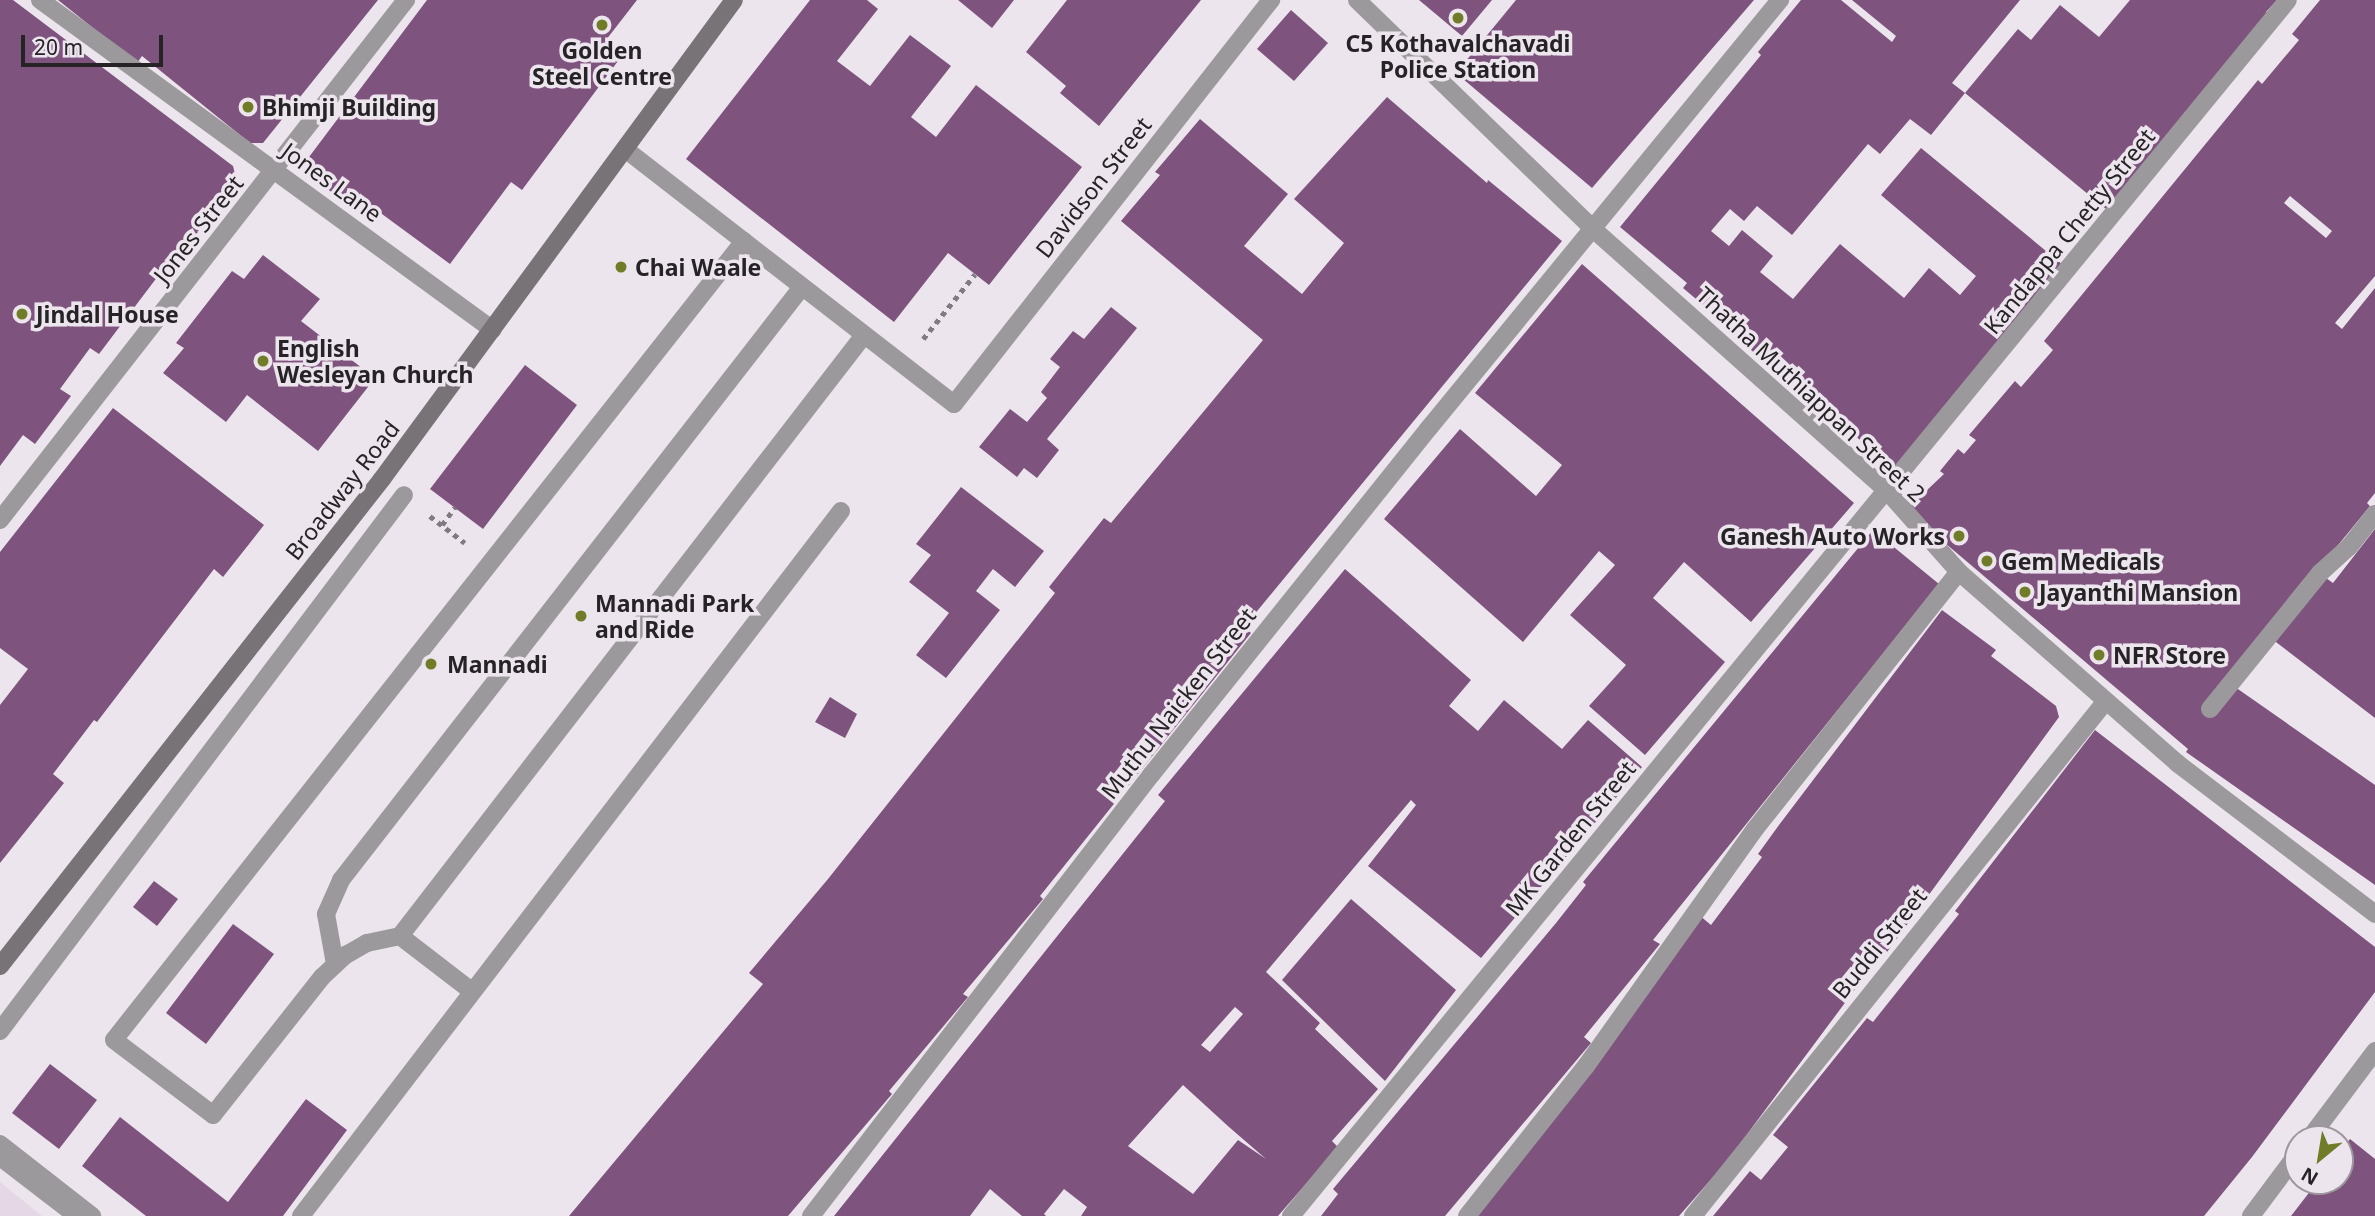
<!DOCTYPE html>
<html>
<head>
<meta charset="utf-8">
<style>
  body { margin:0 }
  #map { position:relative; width:2375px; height:1216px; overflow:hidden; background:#ede5ed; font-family:"Noto Sans",sans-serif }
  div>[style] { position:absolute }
  .built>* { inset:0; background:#e5d7e5 }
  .building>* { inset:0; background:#7e547f }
  .path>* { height:4.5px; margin-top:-2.25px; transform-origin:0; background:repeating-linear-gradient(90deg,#807b80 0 5px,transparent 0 10px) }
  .lane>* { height:18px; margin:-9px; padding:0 9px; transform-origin:9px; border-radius:9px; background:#9c999c }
  .street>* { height:18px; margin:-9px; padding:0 9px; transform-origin:9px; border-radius:9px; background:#9c999c }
  .secondary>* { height:18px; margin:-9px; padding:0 9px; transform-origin:9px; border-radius:9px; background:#787377 }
  .dots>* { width:19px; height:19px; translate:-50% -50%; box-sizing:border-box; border:4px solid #ede5ed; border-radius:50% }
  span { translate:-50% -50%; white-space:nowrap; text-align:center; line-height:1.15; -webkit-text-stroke:7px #ede5ed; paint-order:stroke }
  .poi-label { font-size:23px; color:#262326; font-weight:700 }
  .left { translate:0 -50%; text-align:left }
  .right { translate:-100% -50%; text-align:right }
  .street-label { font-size:23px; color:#262326 }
  .north { position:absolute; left:2284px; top:1125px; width:70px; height:70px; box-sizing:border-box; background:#ede5ed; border:2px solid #9d979d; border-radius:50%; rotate:210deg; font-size:19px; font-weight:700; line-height:28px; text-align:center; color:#262326 }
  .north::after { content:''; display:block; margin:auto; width:24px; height:32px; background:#717c28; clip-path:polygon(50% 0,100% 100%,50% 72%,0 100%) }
  .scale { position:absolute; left:21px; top:35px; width:142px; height:32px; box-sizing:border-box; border:4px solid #262326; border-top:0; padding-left:9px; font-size:21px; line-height:24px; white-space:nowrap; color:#262326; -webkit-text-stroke:5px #ede5ed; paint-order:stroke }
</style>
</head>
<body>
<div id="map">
  <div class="built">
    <i style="clip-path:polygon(0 1182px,42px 1216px,0 1216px)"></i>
  </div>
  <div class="building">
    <i style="clip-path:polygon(0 0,13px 0,233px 166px,237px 182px,187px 246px,183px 243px,99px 354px,90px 348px,60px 389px,71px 396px,35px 444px,23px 435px,0 466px)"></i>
    <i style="clip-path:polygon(58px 0,378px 0,263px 143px,250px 143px,142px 56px,137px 63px)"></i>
    <i style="clip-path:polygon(427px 0,637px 0,606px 40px,624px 53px,522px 190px,511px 182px,450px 264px,352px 192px,338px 197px,309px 175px,306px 161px)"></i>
    <i style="clip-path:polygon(810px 0,867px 0,878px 9px,837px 61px,870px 86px,910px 35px,951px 66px,911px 117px,936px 137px,976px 85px,1082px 167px,989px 285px,948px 253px,894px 322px,686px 159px)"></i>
    <i style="clip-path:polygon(958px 0,1014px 0,992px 28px)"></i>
    <i style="clip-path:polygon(1067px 0,1201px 0,1099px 126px,1060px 93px,1066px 86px,1026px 52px)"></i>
    <i style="clip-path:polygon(1419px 0,1492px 0,1462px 36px)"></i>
    <i style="clip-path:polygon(1516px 0,1754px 0,1592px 188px,1456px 73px)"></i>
    <i style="clip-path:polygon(1801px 0,1841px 0,1892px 42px,1896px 36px,1852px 0,2020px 0,1952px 83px,1965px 93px,2018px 29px,2031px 40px,2060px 5px,2099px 37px,2130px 0,2277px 0,2266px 12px,2268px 15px,2106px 209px,1965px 93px,1931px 135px,1910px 119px,1880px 154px,1868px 144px,1792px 235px,1757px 206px,1744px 221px,1730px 209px,1711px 231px,1729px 246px,1742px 230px,1773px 256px,1760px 272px,1793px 299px,1840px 244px,1904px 298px,1929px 268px,1960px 295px,1976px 276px,1881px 195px,1921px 148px,2063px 265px,1894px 468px,1751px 350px,1753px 347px,1683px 288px,1687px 283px,1620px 227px,1761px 55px,1758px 52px)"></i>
    <i style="clip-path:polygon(evenodd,2320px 0,2375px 0,2375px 276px,2335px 323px,2342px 329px,2375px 288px,2375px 493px,2367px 503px,2370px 506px,2317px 571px,2235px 687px,2375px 785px,2375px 885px,2186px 752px,2188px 749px,1906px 510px,1944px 474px,1940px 471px,1958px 449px,1964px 454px,1976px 440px,1969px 435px,2015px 381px,2021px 387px,2053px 350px,2044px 341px,2258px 80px,2262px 84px,2299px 40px,2292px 34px,2320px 0,2290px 196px,2332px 231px,2326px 238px,2284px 203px,2290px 196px)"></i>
    <i style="clip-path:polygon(1291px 10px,1328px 43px,1294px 81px,1257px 49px)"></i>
    <i style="clip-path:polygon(1387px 97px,1487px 183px,1488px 180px,1562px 241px,1244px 627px,1251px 633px,1040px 896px,1043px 899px,963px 994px,968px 997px,889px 1091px,892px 1094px,788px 1216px,569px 1216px,763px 984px,749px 973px,828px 879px,1055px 593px,1049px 587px,1104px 518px,1111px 523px,1263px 340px,1121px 221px,1160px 175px,1155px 172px,1200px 119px,1288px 194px,1244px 246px,1302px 294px,1344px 243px,1294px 199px)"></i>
    <i style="clip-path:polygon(263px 255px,320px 299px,301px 321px,375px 378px,318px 451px,247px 395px,226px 422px,163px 373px,184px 348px,176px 343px,232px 271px,244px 279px)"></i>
    <i style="clip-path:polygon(1582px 264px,1854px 503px,1751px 622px,1684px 562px,1653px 598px,1725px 662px,1645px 755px,1589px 706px,1626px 665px,1570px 615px,1615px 565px,1599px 551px,1523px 642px,1384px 519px,1460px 429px,1536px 496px,1562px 465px,1475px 393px)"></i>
    <i style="clip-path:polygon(1111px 307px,1137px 328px,1047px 439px,1059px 450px,1037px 478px,1024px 468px,1017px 477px,979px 447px,1010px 409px,1027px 422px,1047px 398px,1041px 392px,1060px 367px,1050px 359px,1073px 331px,1084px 339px)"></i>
    <i style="clip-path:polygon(525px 365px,577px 405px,483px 529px,430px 489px)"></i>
    <i style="clip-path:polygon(113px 408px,264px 525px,223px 577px,214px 569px,97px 722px,94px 720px,53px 774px,64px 783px,0 863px,0 705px,28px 669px,0 648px,0 552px)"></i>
    <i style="clip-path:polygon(961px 487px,1044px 551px,1015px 587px,993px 569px,976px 591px,1000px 610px,946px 678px,916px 655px,949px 613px,909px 582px,931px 555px,916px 544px)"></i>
    <i style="clip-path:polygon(2375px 529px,2375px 718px,2272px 639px,2323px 576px,2333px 583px)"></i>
    <i style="clip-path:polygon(1873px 530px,1939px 584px,1653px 940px,1660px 944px,1584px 1037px,1591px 1043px,1445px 1216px,1321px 1216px,1338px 1194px,1333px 1189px,1556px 923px,1586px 885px,1583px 882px)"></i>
    <i style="clip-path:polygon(evenodd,1345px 569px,1471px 680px,1449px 706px,1478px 731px,1504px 700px,1562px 749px,1588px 720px,1642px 767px,1481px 958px,1368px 866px,1416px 805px,1411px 800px,1266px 972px,1320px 1023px,1315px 1029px,1378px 1089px,1332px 1141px,1338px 1147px,1278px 1216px,1081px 1216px,1087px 1207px,1064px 1189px,1044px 1214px,1046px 1216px,1022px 1216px,990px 1189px,970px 1216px,834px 1216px,1165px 801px,1158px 795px,1345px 569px,1235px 1007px,1243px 1014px,1210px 1052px,1201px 1045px,1235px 1007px,1345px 569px,1183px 1085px,1229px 1127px,1266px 1159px,1238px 1140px,1193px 1194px,1128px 1146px,1183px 1085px)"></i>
    <i style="clip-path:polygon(1942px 610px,1996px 650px,1991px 656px,2056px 706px,2059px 717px,1887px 952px,1885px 949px,1728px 1160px,1679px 1216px,1472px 1216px,1699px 915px,1711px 925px,1762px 857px,1758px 854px,1779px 825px)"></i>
    <i style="clip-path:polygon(830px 697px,857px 714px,845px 738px,815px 722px)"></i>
    <i style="clip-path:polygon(2095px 730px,2375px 947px,2375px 992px,2252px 1157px,2204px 1216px,1713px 1216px,1750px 1171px,1761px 1180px,1788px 1147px,1773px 1135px,1867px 1018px,1873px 1022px,1959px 914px,1955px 911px)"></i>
    <i style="clip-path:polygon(154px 881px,178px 899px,157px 926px,133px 907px)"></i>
    <i style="clip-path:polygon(1351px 899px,1456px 990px,1385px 1081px,1282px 980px)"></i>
    <i style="clip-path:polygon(233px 924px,274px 954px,206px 1044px,166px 1013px)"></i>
    <i style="clip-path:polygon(50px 1064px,97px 1100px,59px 1149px,12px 1113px)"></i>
    <i style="clip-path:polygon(306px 1099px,347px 1130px,283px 1216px,146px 1216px,82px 1166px,120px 1117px,228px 1202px)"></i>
    <i style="clip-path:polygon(2350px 1139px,2375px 1159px,2375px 1216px,2291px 1216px,2318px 1181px,2340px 1181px,2340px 1152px)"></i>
  </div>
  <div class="path">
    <i style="left:923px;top:339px;width:83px;rotate:-51.3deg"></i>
    <i style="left:430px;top:516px;width:44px;rotate:37.6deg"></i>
    <i style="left:442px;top:525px;width:22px;rotate:-54deg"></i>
  </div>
  <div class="lane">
    <i style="left:625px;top:149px;width:416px;rotate:37.8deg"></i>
    <i style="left:744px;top:241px;width:1017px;rotate:128.26deg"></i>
    <i style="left:114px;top:1040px;width:124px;rotate:37.1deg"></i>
    <i style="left:213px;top:1115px;width:176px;rotate:-51.7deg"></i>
    <i style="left:322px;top:977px;width:33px;rotate:-43deg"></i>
    <i style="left:346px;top:955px;width:24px;rotate:-30deg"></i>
    <i style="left:367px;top:943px;width:34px;rotate:-12deg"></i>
    <i style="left:400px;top:936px;width:759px;rotate:-52.33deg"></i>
    <i style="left:400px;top:936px;width:88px;rotate:37.6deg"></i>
    <i style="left:335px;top:964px;width:51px;rotate:-100.2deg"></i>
    <i style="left:326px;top:914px;width:37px;rotate:-66deg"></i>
    <i style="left:341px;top:880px;width:751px;rotate:-52.14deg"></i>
    <i style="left:0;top:1031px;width:671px;rotate:-52.99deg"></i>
    <i style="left:0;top:1144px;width:117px;rotate:38deg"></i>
    <i style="left:301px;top:1216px;width:888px;rotate:-52.55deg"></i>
  </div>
  <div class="street">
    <i style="left:40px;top:0;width:560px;rotate:36.07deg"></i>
    <i style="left:1357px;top:0;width:327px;rotate:44.1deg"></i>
    <i style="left:1592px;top:228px;width:397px;rotate:41.7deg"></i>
    <i style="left:1888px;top:492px;width:107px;rotate:48.4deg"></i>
    <i style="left:1959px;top:572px;width:290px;rotate:41.2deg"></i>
    <i style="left:2177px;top:763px;width:249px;rotate:37.3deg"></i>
    <i style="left:954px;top:404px;width:514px;rotate:-51.88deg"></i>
    <i style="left:0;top:520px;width:660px;rotate:-52.02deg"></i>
    <i style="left:2210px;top:709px;width:175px;rotate:-51deg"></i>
    <i style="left:2320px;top:573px;width:39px;rotate:-42deg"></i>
    <i style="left:2349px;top:547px;width:42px;rotate:-51.8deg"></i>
    <i style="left:2309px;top:1139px;width:110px;rotate:-53.1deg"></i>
    <i style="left:0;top:1157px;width:97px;rotate:37.5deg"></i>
    <i style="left:811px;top:1216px;width:557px;rotate:-52.37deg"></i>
    <i style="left:1151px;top:775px;width:445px;rotate:-51.3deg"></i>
    <i style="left:1429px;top:428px;width:554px;rotate:-50.65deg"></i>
    <i style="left:1291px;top:1216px;width:1572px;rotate:-50.65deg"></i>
    <i style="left:1467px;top:1216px;width:191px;rotate:-51.6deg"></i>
    <i style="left:1586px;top:1066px;width:291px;rotate:-54.5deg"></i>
    <i style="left:1755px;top:829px;width:328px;rotate:-51.6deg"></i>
    <i style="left:1693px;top:1216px;width:659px;rotate:-51.29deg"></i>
    <i style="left:2251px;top:1216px;width:79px;rotate:-53.3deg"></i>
  </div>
  <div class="secondary">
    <i style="left:0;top:966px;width:619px;rotate:-51.89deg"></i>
    <i style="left:382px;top:479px;width:594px;rotate:-53.69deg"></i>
  </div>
  <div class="dots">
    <i style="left:1458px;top:18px;background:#717c28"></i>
    <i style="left:602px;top:25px;background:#717c28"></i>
    <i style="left:248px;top:107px;background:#717c28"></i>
    <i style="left:621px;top:267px;background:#717c28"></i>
    <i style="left:22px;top:314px;background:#717c28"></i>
    <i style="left:263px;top:361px;background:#717c28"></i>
    <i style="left:1959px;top:536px;background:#717c28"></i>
    <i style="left:1987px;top:561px;background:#717c28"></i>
    <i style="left:2025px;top:592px;background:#717c28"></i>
    <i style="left:581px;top:616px;background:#717c28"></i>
    <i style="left:2099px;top:655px;background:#717c28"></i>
    <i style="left:431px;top:664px;background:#717c28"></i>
  </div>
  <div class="poi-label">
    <span style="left:1458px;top:56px">C5 Kothavalchavadi<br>Police Station</span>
    <span style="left:602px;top:63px">Golden<br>Steel Centre</span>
    <span class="left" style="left:262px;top:107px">Bhimji Building</span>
    <span class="left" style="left:635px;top:267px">Chai Waale</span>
    <span class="left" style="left:36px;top:314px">Jindal House</span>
    <span class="left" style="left:277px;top:361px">English<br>Wesleyan Church</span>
    <span class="right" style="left:1945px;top:536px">Ganesh Auto Works</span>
    <span class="left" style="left:2001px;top:561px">Gem Medicals</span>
    <span class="left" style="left:2039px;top:592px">Jayanthi Mansion</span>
    <span class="left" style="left:595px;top:616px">Mannadi Park<br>and Ride</span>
    <span class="left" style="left:2113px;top:655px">NFR Store</span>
    <span class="left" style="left:447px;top:664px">Mannadi</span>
  </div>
  <div class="street-label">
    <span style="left:332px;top:182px;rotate:36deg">Jones Lane</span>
    <span style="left:1093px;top:187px;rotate:-52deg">Davidson Street</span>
    <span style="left:198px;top:229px;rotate:-52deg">Jones Street</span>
    <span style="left:2069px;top:231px;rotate:-51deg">Kandappa Chetty Street</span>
    <span style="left:1811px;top:394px;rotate:43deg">Thatha Muthiappan Street 2</span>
    <span style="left:342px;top:490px;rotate:-52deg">Broadway Road</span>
    <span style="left:1178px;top:703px;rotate:-52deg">Muthu Naicken Street</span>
    <span style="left:1570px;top:838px;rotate:-51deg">MK Garden Street</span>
    <span style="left:1879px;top:943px;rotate:-51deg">Buddi Street</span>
  </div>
  <div class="north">N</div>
  <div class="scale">20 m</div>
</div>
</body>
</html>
